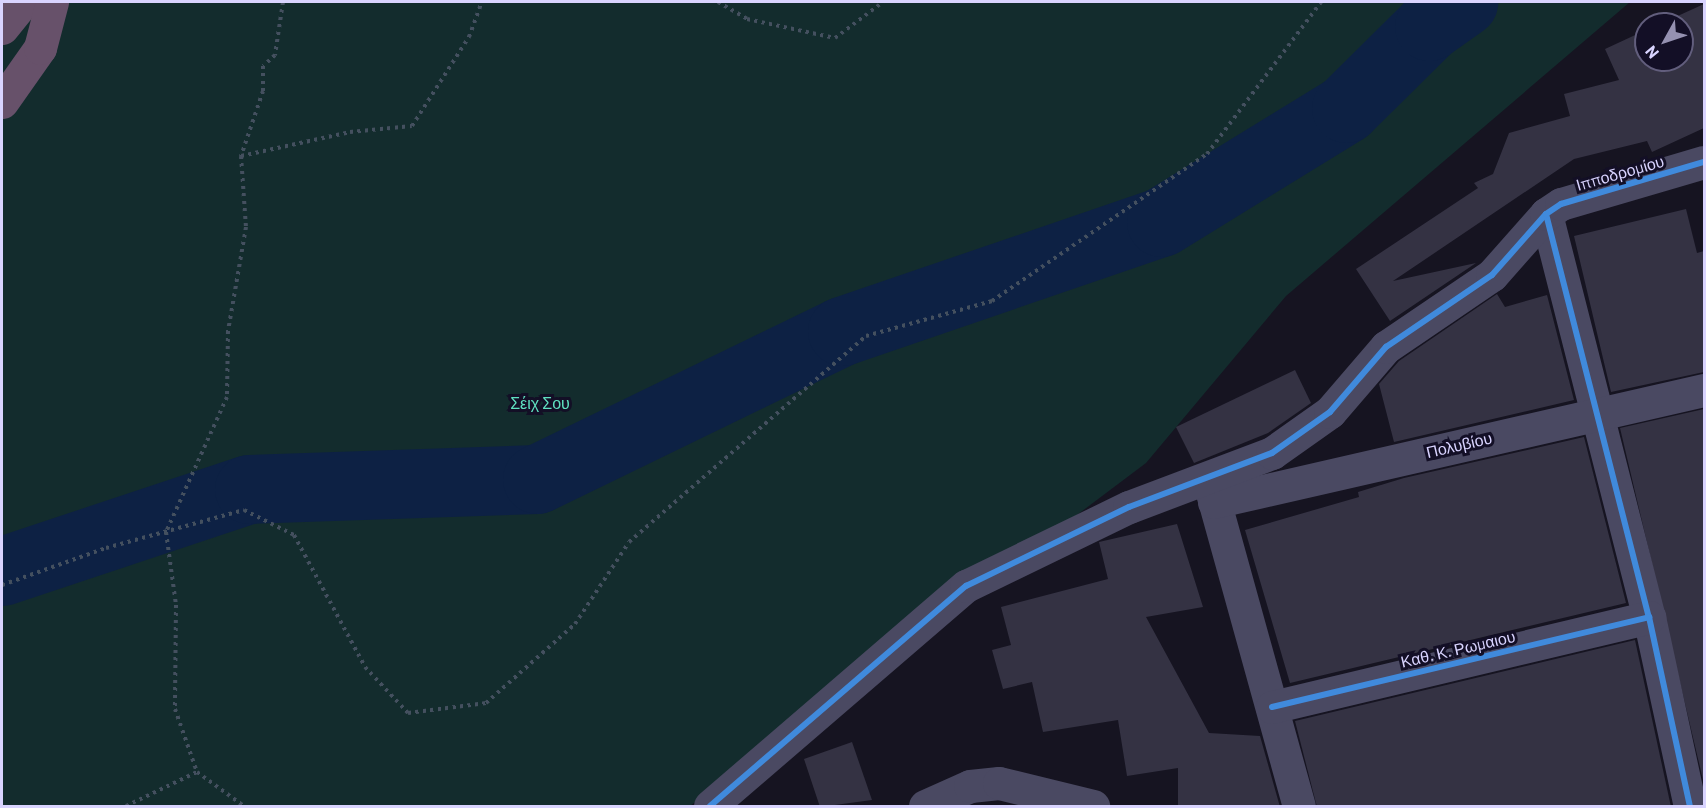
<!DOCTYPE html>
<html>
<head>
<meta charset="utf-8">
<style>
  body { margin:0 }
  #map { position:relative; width:1706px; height:808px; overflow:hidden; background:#161421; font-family:Barlow,sans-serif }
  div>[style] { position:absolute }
  .green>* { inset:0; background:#132c2d }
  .river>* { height:69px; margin:-34.5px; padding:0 34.5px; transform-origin:34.5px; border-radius:34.5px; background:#0d2144 }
  .building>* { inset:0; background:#343243 }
  .path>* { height:4px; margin-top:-2px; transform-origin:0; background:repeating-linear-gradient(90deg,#44505f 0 3px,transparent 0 7.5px) }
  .street>* { height:33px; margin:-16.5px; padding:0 16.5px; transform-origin:16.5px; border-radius:16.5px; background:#4a4962 }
  .highway>* { height:33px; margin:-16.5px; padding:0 16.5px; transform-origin:16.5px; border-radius:16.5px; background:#67516a }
  .cycleway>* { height:6px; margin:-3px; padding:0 3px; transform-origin:3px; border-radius:3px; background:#408adc }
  span { translate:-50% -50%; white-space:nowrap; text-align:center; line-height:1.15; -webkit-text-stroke:6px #130f26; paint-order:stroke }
  .street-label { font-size:16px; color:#d9d4ff }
  .park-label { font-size:16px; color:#5fe0c0 }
  .frame { position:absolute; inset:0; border:3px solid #d9d4ff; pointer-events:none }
  .north { position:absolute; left:1634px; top:12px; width:60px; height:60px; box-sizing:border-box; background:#130f26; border:2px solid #625e7d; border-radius:50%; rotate:230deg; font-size:16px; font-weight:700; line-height:24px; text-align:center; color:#d9d4ff }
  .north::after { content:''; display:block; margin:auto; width:21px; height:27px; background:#9591b1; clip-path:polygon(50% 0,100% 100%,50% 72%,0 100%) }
</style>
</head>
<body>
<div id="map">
  <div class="green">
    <i style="clip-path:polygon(2px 2px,1630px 2px,1286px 296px,1146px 463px,690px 806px,2px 806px)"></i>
  </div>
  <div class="river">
    <i style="left:2px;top:571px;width:260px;rotate:-18.4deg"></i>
    <i style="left:249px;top:489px;width:288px;rotate:-2deg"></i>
    <i style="left:537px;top:479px;width:339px;rotate:-25.9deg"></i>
    <i style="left:842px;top:331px;width:337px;rotate:-18.9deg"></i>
    <i style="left:1161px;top:222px;width:217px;rotate:-31.6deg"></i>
    <i style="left:1346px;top:108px;width:117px;rotate:-44.7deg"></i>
    <i style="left:1429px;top:26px;width:42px;rotate:-35.2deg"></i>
  </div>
  <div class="building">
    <i style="clip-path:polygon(1704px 4px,1704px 128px,1652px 152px,1647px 141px,1574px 159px,1393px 281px,1476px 263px,1390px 321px,1356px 269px,1478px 188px,1474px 183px,1493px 174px,1509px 133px,1570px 116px,1564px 94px,1619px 80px,1605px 49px,1646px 30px,1646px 60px,1682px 60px,1682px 24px,1660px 24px)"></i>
    <i style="clip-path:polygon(1686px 209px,1697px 253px,1704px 251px,1704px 372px,1611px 392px,1574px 236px)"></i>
    <i style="clip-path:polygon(1497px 294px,1505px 307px,1547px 295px,1574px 400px,1394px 442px,1379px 384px,1399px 361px)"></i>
    <i style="clip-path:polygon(1295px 370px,1311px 403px,1268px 433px,1194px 463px,1176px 427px)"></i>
    <i style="clip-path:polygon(1704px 409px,1704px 784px,1620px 428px)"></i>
    <i style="clip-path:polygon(1584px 437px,1626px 603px,1290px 683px,1245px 530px,1359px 497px,1358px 492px,1404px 478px)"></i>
    <i style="clip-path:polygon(1177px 524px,1203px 607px,1146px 617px,1209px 733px,1260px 736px,1280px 807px,1178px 807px,1178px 768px,1127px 776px,1118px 720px,1043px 732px,1032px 682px,1003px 689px,992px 650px,1011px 645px,1001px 607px,1108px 579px,1099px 542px)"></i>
    <i style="clip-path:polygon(1635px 640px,1671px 807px,1317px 807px,1295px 721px)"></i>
    <i style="clip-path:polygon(852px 742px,872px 800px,820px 807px,804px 759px)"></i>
  </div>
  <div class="path">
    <i style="left:283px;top:2px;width:54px;rotate:98.6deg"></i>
    <i style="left:275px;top:55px;width:16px;rotate:137deg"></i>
    <i style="left:263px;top:66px;width:25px;rotate:90deg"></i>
    <i style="left:263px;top:91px;width:69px;rotate:108.7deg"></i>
    <i style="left:241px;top:156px;width:112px;rotate:-12.4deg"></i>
    <i style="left:350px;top:132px;width:62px;rotate:-5.5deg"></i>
    <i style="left:412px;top:126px;width:106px;rotate:-57.4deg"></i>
    <i style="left:469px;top:37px;width:37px;rotate:-70deg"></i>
    <i style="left:718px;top:2px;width:34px;rotate:30deg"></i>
    <i style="left:747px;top:19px;width:90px;rotate:12.2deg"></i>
    <i style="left:835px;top:38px;width:60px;rotate:-36.9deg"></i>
    <i style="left:241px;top:156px;width:71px;rotate:86deg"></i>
    <i style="left:246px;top:227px;width:106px;rotate:99.8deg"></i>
    <i style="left:228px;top:331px;width:66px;rotate:90.9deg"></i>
    <i style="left:227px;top:397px;width:148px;rotate:114.3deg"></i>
    <i style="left:166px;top:532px;width:74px;rotate:82.2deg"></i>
    <i style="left:176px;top:605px;width:104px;rotate:90.6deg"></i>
    <i style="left:175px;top:709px;width:67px;rotate:70.8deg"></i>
    <i style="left:197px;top:772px;width:58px;rotate:35.9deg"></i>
    <i style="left:2px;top:585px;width:110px;rotate:-19.6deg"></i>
    <i style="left:106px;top:548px;width:143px;rotate:-15.4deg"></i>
    <i style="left:244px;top:510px;width:56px;rotate:26.6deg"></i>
    <i style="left:294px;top:535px;width:150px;rotate:61.7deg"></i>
    <i style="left:365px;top:667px;width:63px;rotate:46.9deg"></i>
    <i style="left:408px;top:713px;width:79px;rotate:-7.3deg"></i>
    <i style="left:486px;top:703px;width:119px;rotate:-41.6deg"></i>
    <i style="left:575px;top:624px;width:98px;rotate:-56.6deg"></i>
    <i style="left:629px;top:542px;width:314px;rotate:-41deg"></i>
    <i style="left:866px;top:336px;width:131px;rotate:-15.5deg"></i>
    <i style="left:992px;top:301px;width:260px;rotate:-34.4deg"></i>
    <i style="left:1207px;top:154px;width:190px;rotate:-53.1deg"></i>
    <i style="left:126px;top:806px;width:79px;rotate:-25.6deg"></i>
  </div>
  <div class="street">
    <i style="left:1546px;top:214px;width:416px;rotate:75.7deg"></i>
    <i style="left:1649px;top:617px;width:193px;rotate:77.8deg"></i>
    <i style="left:1209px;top:482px;width:336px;rotate:74.5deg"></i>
    <i style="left:1214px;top:502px;width:503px;rotate:-12.88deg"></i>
    <i style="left:1272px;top:707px;width:388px;rotate:-13.4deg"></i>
    <i style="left:710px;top:806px;width:338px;rotate:-40.7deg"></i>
    <i style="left:966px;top:586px;width:181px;rotate:-25.9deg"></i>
    <i style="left:1129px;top:507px;width:153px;rotate:-20.7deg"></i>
    <i style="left:1272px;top:453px;width:71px;rotate:-35.3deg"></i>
    <i style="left:1330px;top:412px;width:86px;rotate:-49.3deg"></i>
    <i style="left:1386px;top:347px;width:128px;rotate:-34.2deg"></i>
    <i style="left:1492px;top:275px;width:81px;rotate:-48.5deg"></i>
    <i style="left:1546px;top:214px;width:18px;rotate:-34deg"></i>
    <i style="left:1561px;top:204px;width:149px;rotate:-16.4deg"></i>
    <i style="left:925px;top:806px;width:49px;rotate:-24deg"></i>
    <i style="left:970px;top:786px;width:29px;rotate:-6deg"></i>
    <i style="left:999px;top:783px;width:97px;rotate:13.7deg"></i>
  </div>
  <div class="highway">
    <i style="left:2px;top:28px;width:33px;rotate:-51deg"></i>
    <i style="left:2px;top:102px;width:66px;rotate:-54.9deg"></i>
    <i style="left:40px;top:48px;width:48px;rotate:-75.4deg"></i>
  </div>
  <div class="cycleway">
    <i style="left:1546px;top:214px;width:416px;rotate:75.7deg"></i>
    <i style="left:1649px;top:617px;width:193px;rotate:77.8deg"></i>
    <i style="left:1272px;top:707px;width:388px;rotate:-13.4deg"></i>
    <i style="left:710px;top:806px;width:338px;rotate:-40.7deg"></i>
    <i style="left:966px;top:586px;width:181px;rotate:-25.9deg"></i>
    <i style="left:1129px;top:507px;width:153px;rotate:-20.7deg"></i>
    <i style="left:1272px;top:453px;width:71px;rotate:-35.3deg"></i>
    <i style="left:1330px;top:412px;width:86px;rotate:-49.3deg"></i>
    <i style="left:1386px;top:347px;width:128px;rotate:-34.2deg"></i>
    <i style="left:1492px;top:275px;width:81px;rotate:-48.5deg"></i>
    <i style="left:1546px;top:214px;width:18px;rotate:-34deg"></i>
    <i style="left:1561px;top:204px;width:149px;rotate:-16.4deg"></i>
  </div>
  <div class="street-label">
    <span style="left:1620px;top:173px;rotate:-16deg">Ιπποδρομίου</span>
    <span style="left:1459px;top:445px;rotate:-13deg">Πολυβίου</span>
    <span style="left:1458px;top:649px;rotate:-13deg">Καθ. Κ. Ρωμαιου</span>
  </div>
  <div class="park-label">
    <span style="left:540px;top:403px">Σέιχ Σου</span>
  </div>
  <div class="frame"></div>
  <div class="north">N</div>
</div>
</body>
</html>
